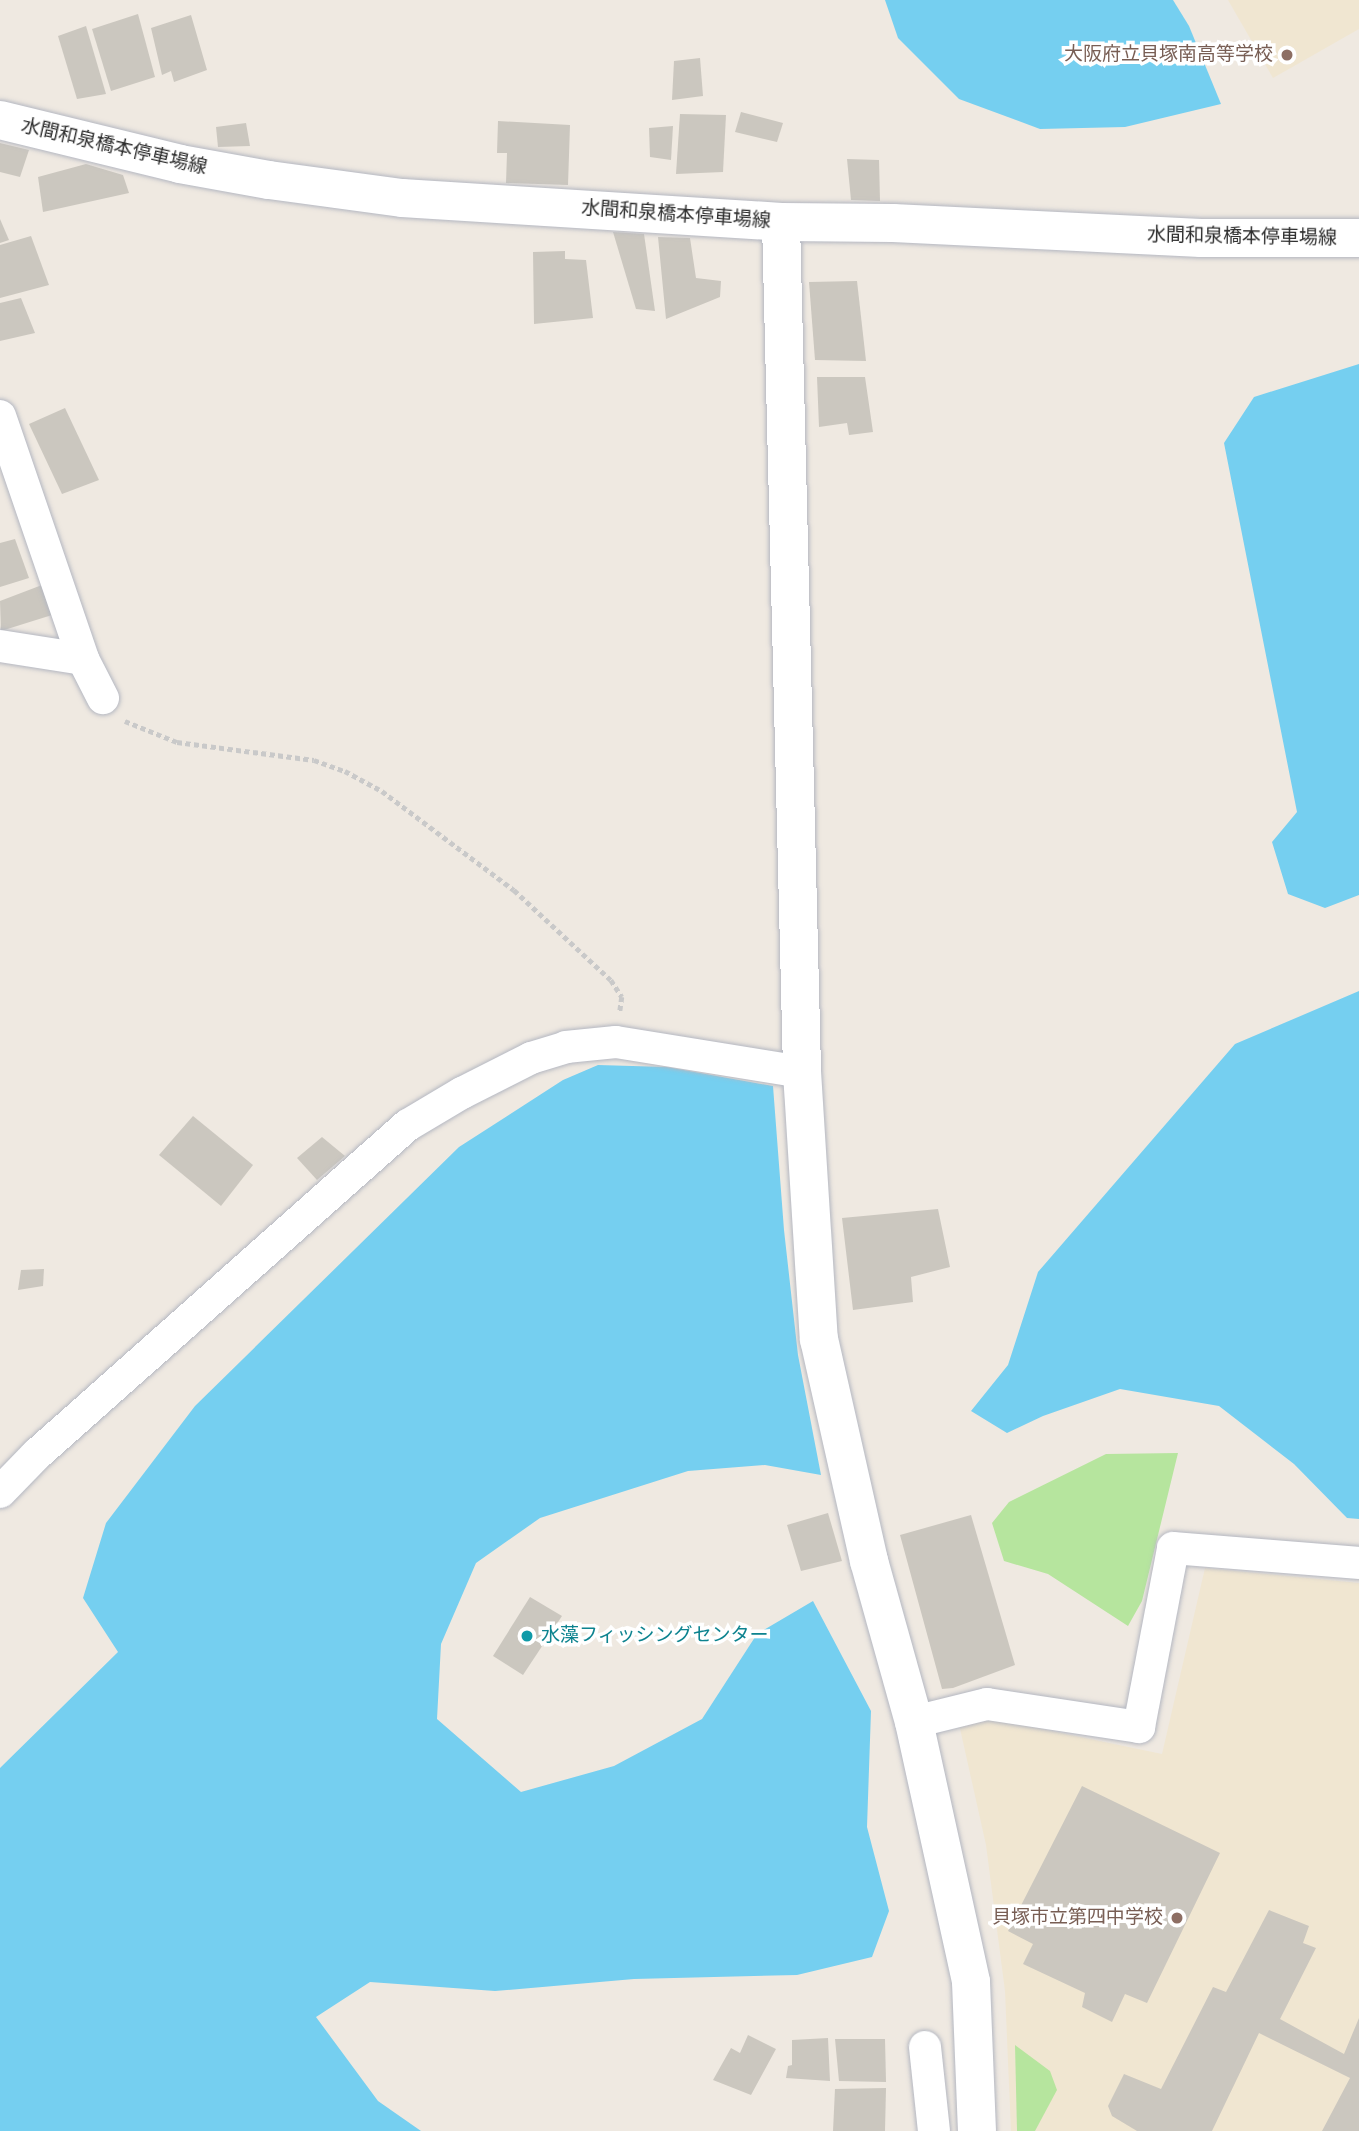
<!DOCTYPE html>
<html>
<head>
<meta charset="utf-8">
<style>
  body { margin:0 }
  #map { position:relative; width:1359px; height:2131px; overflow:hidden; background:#efe9e1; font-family:"Sofia Sans Condensed","Noto Sans JP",sans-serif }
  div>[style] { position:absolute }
  .education>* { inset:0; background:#f0e6d1 }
  .green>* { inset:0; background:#b6e59e }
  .water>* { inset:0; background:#75cff0 }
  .building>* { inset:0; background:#cbc7bf }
  .path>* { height:4.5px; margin-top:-2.25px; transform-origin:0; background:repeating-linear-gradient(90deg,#c9c9c9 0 5px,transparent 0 8.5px) }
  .roads { filter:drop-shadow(0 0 2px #b4b7c1) drop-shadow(0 0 2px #b4b7c1) }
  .street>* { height:32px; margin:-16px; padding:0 16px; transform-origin:16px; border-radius:16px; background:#fff }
  .secondary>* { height:38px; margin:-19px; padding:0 19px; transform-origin:19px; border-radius:19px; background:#fff }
  .dots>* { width:19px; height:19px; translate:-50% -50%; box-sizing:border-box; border:4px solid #fff; border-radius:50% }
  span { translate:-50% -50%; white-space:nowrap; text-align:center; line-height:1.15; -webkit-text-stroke:7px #fff; paint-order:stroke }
  .education-label { font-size:19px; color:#785e54 }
  .right { translate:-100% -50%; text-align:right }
  .street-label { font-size:19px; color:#2e2e2e }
  .culture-label { font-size:19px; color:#0d838f }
  .left { translate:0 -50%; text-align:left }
</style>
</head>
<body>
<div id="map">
  <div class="education">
    <i style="clip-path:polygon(1228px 0,1359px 0,1359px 29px,1273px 78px)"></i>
    <i style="clip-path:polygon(1205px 1568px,1359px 1583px,1359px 2131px,1011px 2131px,1005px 1991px,986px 1845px,959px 1724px,990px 1718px,1162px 1754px)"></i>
  </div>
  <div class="green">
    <i style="clip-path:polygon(1178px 1453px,1142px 1601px,1128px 1626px,1048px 1574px,1004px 1561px,992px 1523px,1009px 1502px,1106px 1454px)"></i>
    <i style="clip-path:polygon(1015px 2045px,1050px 2071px,1057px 2090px,1035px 2131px,1017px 2131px)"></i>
  </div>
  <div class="water">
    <i style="clip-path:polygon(885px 0,1173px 0,1189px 26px,1221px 104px,1125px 127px,1040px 129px,959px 99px,898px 38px)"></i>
    <i style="clip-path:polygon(1359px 364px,1359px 895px,1325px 908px,1288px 894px,1272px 842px,1297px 812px,1224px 443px,1254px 397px)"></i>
    <i style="clip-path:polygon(1359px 991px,1359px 1519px,1347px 1518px,1294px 1464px,1219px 1406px,1120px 1389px,1043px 1416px,1007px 1433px,971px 1411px,1008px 1365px,1038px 1272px,1235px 1044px)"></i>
    <i style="clip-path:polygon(598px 1065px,667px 1067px,773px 1086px,784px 1230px,798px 1355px,821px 1475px,765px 1465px,688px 1471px,540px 1518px,476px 1563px,441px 1644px,437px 1719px,521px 1792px,614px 1766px,702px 1719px,757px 1634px,813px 1601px,871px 1711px,867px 1827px,889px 1911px,872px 1957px,797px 1975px,634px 1979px,495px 1991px,370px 1982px,316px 2017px,378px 2101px,421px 2131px,0 2131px,0 1768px,118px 1652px,83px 1598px,106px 1523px,195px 1406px,459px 1147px,563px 1080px)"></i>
  </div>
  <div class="building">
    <i style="clip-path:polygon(138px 14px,155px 77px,111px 91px,92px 29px)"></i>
    <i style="clip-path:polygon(191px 15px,207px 70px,174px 82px,171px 71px,162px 75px,151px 28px)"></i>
    <i style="clip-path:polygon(86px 26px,106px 94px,77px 99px,58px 36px)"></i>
    <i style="clip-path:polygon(700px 58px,703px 96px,672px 100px,674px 61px)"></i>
    <i style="clip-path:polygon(741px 112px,783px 123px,777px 142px,735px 132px)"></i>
    <i style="clip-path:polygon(680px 114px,726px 115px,723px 172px,676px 174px)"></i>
    <i style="clip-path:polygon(498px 121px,570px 125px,568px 185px,506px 183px,507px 153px,497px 153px)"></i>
    <i style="clip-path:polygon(246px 123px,250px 146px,218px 147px,216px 127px)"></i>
    <i style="clip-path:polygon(673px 126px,671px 160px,650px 157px,649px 128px)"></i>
    <i style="clip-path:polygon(0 143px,29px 150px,20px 177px,0 172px)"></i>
    <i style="clip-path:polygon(847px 159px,879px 160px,880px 201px,851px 200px)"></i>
    <i style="clip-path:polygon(86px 164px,123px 175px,129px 193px,43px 212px,38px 177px)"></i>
    <i style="clip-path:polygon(0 219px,9px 240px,0 243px)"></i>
    <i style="clip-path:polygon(613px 232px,644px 234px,655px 311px,636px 309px)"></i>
    <i style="clip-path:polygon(31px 236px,49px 285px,0 298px,0 245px)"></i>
    <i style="clip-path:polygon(658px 237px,690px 238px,696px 278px,721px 281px,720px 297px,666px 319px)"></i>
    <i style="clip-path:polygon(565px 251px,565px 259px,586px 260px,593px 318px,534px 324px,533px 252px)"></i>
    <i style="clip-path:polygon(857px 281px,866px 361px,815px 360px,809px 282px)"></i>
    <i style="clip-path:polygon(21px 298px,35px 333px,0 341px,0 303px)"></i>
    <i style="clip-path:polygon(817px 377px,865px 377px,873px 432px,849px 435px,847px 423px,819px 427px)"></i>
    <i style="clip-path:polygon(65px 408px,99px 480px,62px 494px,29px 424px)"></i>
    <i style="clip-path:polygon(15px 539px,29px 578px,0 587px,0 543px)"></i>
    <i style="clip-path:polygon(42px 585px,52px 615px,1px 631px,0 601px)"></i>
    <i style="clip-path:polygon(193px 1116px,253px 1165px,221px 1206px,159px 1155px)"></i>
    <i style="clip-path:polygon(322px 1137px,345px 1156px,317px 1180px,297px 1158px)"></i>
    <i style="clip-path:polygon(938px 1209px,950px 1267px,911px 1277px,913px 1302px,853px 1310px,842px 1218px)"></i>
    <i style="clip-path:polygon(44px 1269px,43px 1286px,18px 1290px,21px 1270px)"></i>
    <i style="clip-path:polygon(828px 1513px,842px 1561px,801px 1571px,787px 1525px)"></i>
    <i style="clip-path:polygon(971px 1515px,1015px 1665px,953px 1688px,942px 1689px,900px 1535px)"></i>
    <i style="clip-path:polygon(530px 1597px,562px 1616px,523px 1675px,493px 1656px)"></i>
    <i style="clip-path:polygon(1082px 1786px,1220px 1853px,1147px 2003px,1125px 1994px,1112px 2022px,1082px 2007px,1085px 1993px,1023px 1964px,1033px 1944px,1008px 1931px)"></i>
    <i style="clip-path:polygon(1269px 1910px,1309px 1926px,1303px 1943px,1316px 1948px,1280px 2019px,1344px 2054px,1359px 2018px,1359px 2131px,1322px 2131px,1350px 2078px,1259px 2033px,1212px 2131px,1137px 2131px,1112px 2116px,1108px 2106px,1124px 2074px,1161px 2089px,1213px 1987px,1226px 1992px)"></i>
    <i style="clip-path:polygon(748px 2035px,776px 2049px,751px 2095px,713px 2080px,731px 2048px,740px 2053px)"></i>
    <i style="clip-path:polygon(828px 2038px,830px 2081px,786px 2078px,788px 2066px,792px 2065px,792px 2040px)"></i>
    <i style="clip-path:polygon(835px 2039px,885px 2039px,886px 2082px,839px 2081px)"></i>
    <i style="clip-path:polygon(886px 2088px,885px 2131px,833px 2131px,835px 2089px)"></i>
  </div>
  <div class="path">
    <i style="left:125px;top:721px;width:56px;rotate:22deg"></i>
    <i style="left:177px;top:742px;width:138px;rotate:7.5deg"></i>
    <i style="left:314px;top:760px;width:33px;rotate:20deg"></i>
    <i style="left:345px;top:771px;width:42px;rotate:28.4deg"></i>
    <i style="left:382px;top:791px;width:165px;rotate:36.9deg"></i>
    <i style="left:514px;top:890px;width:132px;rotate:42.9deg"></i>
    <i style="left:611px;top:980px;width:20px;rotate:57deg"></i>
    <i style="left:622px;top:997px;width:14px;rotate:98deg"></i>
  </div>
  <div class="roads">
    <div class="street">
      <i style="left:0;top:416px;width:257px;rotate:71.1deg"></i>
      <i style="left:83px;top:659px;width:44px;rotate:62.9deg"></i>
      <i style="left:0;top:646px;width:84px;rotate:8.9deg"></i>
      <i style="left:0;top:1492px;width:52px;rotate:-45.8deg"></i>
      <i style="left:36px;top:1455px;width:497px;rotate:-41.6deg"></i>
      <i style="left:408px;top:1125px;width:63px;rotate:-30.7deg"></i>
      <i style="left:462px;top:1093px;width:77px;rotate:-26.9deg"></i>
      <i style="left:531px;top:1058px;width:37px;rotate:-17deg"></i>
      <i style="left:566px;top:1047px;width:50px;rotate:-5.7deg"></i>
      <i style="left:616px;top:1042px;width:188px;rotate:9.2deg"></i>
      <i style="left:914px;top:1722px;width:75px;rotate:-13.9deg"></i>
      <i style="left:987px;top:1704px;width:154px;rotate:8.6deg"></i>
      <i style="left:1139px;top:1727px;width:182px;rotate:-79.2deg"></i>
      <i style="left:1173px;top:1548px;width:187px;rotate:4.6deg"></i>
      <i style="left:925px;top:2047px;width:84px;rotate:83.9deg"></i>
    </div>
    <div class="secondary">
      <i style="left:0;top:120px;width:185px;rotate:13.7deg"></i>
      <i style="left:180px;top:164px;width:90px;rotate:10.2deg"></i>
      <i style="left:269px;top:180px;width:134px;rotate:7.7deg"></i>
      <i style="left:402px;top:198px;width:380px;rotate:3.6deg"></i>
      <i style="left:781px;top:222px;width:112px;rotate:0.5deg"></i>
      <i style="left:893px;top:223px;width:308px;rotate:2.8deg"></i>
      <i style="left:1201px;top:238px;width:158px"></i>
      <i style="left:781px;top:222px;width:850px;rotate:88.58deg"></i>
      <i style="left:802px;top:1072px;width:268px;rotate:86.4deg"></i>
      <i style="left:819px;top:1339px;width:228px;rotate:77.3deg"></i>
      <i style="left:869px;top:1561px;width:167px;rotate:74.4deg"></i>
      <i style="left:914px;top:1722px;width:266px;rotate:77.6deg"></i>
      <i style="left:971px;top:1982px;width:149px;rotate:87.7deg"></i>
    </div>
  </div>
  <div class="dots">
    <i style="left:1287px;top:55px;background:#8d6e63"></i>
    <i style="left:527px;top:1636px;background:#0f9aa8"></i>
    <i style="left:1177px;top:1918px;background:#8d6e63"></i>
  </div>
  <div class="education-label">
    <span class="right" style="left:1273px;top:55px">大阪府立貝塚南高等学校</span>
    <span class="right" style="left:1163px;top:1918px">貝塚市立第四中学校</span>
  </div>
  <div class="street-label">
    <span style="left:114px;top:147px;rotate:13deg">水間和泉橋本停車場線</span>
    <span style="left:676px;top:215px;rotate:4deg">水間和泉橋本停車場線</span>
    <span style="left:1242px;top:237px;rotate:1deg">水間和泉橋本停車場線</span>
  </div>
  <div class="culture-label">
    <span class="left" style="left:541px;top:1636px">水藻フィッシングセンター</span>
  </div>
</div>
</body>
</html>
